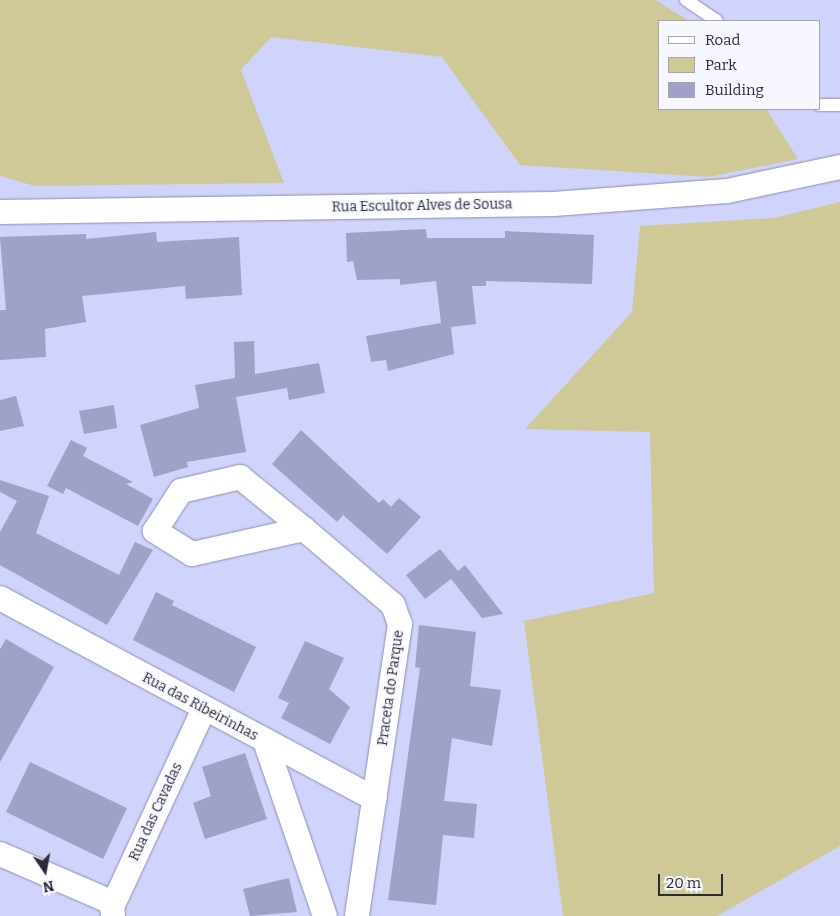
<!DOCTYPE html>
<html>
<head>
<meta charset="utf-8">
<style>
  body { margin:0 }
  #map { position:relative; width:840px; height:916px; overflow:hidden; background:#d0d3fb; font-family:Bitter,serif }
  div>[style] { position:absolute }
  .green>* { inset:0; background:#cec997 }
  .building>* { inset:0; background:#9fa1c7 }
  .roads { filter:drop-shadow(0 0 1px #8d8fb5) drop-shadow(0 0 1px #8d8fb5) }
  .lane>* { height:12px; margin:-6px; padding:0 6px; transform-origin:6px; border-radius:6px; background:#fff }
  .street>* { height:24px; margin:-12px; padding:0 12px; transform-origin:12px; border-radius:12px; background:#fff }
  span { translate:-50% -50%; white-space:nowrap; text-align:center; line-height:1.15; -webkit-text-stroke:4px #f6f7ff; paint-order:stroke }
  .street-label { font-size:14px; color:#2b2c3b }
  .legend { position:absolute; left:658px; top:20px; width:162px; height:90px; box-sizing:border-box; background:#f6f7ff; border:1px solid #a5a6b1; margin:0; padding:6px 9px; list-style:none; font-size:15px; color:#2b2c3b }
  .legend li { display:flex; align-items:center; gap:10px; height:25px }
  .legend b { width:25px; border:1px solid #a5a6b1 }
  .north { position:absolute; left:20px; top:846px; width:50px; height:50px; -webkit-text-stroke:4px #f6f7ff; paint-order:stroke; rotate:168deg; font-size:14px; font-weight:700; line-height:20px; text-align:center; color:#2b2c3b }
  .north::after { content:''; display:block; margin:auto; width:18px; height:22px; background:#2b2c3b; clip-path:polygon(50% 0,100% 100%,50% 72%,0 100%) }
  .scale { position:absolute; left:658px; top:874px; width:65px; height:22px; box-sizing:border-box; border:2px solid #2b2c3b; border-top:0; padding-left:6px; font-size:15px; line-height:18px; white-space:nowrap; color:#2b2c3b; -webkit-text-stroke:4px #f6f7ff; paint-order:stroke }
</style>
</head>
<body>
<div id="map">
  <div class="green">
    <i style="clip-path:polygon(0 0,656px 0,689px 21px,659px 21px,659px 109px,766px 109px,798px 159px,708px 177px,520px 165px,442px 57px,271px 37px,241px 70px,284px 183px,35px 186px,0 176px)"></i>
    <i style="clip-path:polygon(840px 202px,840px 846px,717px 916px,563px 916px,524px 621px,654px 593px,650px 432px,525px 429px,632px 312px,640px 226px,774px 218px)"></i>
  </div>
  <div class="building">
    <i style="clip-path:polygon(426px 229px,427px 238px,505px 238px,505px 231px,594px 235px,592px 284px,486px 281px,486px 286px,472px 286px,476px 324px,451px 327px,454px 354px,388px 371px,386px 360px,371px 362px,366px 336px,441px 323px,436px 281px,400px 285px,400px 279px,357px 280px,353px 261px,347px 262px,346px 233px)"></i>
    <i style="clip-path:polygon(156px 232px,157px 242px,239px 237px,242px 295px,186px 299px,185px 286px,82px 296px,86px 322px,45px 329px,46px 357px,0 360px,0 310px,6px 310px,0 237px,86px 234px,86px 239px)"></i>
    <i style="clip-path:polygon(254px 341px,255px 374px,319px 363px,325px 393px,289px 400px,287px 388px,236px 397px,246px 452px,187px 462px,188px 467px,154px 477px,140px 425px,199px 408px,195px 385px,235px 378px,234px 342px)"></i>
    <i style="clip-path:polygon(16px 396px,24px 426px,0 431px,0 400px)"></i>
    <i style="clip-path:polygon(114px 405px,117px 428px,84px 434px,79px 411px)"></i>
    <i style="clip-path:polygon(301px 430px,379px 503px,383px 499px,391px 507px,399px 498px,421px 517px,387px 554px,343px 515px,337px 522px,272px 464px)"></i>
    <i style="clip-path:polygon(71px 440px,87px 448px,83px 456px,133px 482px,126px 484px,153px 499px,138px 526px,66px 488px,63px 494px,47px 486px)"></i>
    <i style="clip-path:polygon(0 480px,49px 496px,36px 533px,119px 575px,135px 542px,153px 550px,107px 625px,0 565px,0 532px,17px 501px,0 492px)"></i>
    <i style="clip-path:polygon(440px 549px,458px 571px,465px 565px,503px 614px,482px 618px,451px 579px,425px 599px,406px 575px)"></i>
    <i style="clip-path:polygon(156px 592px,174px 601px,172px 605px,256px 647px,234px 692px,133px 640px)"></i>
    <i style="clip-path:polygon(419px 625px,476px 632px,470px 686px,501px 690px,492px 746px,452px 738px,444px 801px,477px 804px,474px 838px,443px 835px,436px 905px,388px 900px,420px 668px,415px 667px)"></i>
    <i style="clip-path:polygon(6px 639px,54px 667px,0 762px,0 649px)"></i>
    <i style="clip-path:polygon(305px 641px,344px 658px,329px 689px,350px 707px,330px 744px,281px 718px,289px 703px,278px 698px)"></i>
    <i style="clip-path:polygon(245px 753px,267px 819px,205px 839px,193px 803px,211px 796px,202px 767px)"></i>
    <i style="clip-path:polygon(30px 762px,127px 808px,103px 859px,6px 812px)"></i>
    <i style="clip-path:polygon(289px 878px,297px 912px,250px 916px,243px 889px)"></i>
  </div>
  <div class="roads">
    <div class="lane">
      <i style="left:686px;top:0;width:37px;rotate:34deg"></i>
      <i style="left:819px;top:105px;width:21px"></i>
    </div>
    <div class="street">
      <i style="left:0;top:212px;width:554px;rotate:-0.83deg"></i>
      <i style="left:554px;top:204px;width:173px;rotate:-4.3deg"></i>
      <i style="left:727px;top:191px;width:116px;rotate:-12deg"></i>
      <i style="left:304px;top:529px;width:115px;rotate:167.4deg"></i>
      <i style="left:192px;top:554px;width:44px;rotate:-148.1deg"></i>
      <i style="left:155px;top:531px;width:48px;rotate:-57deg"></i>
      <i style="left:181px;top:491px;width:61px;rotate:-13.3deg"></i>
      <i style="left:240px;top:477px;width:82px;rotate:39.1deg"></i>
      <i style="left:304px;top:529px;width:117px;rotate:40.5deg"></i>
      <i style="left:393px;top:605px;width:20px;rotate:70deg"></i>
      <i style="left:400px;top:624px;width:295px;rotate:98.4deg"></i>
      <i style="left:0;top:598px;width:425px;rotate:28.2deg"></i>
      <i style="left:265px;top:741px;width:185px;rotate:71.1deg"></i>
      <i style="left:0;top:854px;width:123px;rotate:23.4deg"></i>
      <i style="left:113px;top:916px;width:9px;rotate:-96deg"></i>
      <i style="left:112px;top:907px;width:218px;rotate:-65.1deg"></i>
    </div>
  </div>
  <div class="street-label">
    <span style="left:422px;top:206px;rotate:-1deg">Rua Escultor Alves de Sousa</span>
    <span style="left:391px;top:688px;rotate:-82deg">Praceta do Parque</span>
    <span style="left:200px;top:707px;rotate:28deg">Rua das Ribeirinhas</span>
    <span style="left:156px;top:812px;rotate:-65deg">Rua das Cavadas</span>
  </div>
  <ul class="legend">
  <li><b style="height:6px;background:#fff"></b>Road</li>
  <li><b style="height:14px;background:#cec997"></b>Park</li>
  <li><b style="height:14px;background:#9fa1c7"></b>Building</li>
  </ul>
  <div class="north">N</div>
  <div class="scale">20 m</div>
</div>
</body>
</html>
